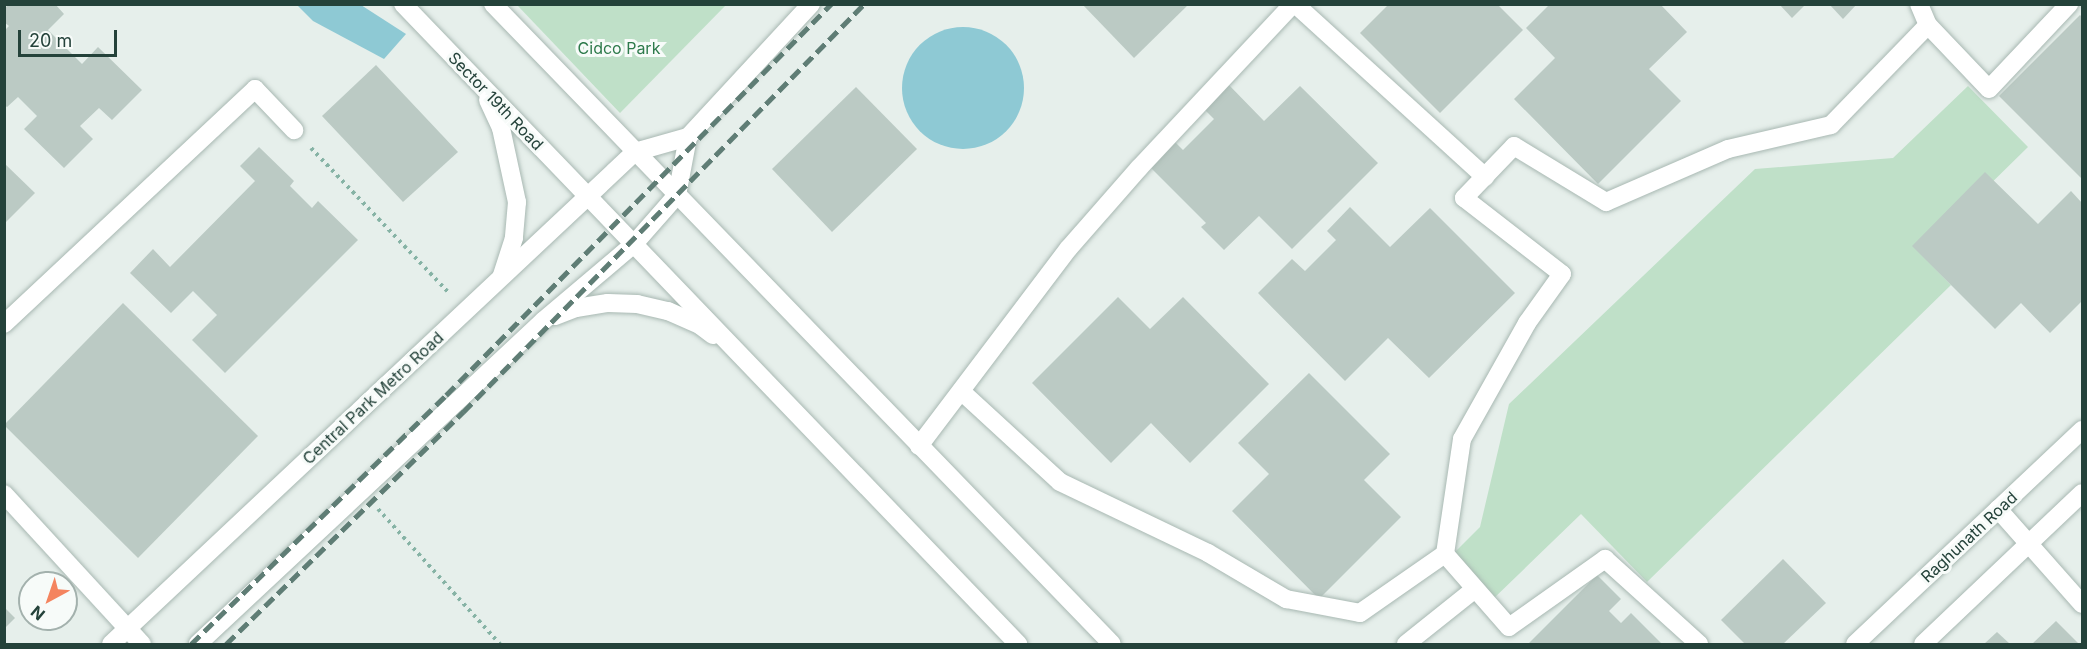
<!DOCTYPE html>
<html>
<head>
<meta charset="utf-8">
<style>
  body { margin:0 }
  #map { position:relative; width:2087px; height:649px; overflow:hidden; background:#e6efeb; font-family:Inter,sans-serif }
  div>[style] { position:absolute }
  .green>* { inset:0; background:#bfe0c8 }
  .water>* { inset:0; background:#8ec9d4 }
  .round { border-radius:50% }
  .building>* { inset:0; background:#bbcac4 }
  .path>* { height:4px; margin-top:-2px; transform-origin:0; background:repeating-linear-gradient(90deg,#86b3a5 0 3px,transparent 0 7.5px) }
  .roads { filter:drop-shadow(0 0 2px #a8b8b2) drop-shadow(0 0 2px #a8b8b2) }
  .service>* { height:18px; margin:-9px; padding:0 9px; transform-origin:9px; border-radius:9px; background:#fff }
  .minor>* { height:18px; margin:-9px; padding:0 9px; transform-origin:9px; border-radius:9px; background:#fff }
  .tertiary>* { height:18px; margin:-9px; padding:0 9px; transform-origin:9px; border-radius:9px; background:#fff }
  .secondary>* { height:18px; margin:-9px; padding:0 9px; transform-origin:9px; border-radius:9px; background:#fff }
  .rail>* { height:4.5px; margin-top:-2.25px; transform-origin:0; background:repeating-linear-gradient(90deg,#5f7d75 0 12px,transparent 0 18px) }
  span { translate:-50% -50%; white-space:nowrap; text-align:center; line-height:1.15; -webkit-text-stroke:6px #f7fbf9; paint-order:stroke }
  .park-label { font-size:16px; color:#2d7a4b }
  .street-label { font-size:16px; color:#24423a }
  .frame { position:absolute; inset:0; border:6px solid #24423a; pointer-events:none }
  .north { position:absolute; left:18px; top:571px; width:60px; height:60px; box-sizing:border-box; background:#f7fbf9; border:2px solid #a3b1ad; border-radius:50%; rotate:220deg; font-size:16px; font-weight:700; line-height:24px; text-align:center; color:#24423a }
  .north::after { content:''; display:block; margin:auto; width:21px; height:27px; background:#f4845f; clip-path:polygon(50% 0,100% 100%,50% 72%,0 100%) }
  .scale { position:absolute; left:18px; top:30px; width:99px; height:27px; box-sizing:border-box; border:3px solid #24423a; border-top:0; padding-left:8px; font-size:18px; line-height:21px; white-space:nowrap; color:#24423a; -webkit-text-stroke:4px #f7fbf9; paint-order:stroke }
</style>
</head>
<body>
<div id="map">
  <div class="green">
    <i style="clip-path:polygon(517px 5px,726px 5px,620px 113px)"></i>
    <i style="clip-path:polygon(1968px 86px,2028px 147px,1920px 253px,1951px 285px,1647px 582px,1581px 514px,1491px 601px,1449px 558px,1480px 527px,1509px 404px,1755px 169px,1893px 158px)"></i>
  </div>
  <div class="water">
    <i style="clip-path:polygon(297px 5px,361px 5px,406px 34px,384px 59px,313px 21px)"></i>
    <i class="round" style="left:902px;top:27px;width:122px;height:122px"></i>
  </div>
  <div class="building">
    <i style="clip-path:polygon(9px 4px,55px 4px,64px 14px,48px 30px,82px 64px,98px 47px,142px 90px,112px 120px,99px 108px,80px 126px,93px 139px,64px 168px,24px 129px,37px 116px,18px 97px,7px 107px,4px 105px,4px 31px,9px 26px,4px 22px,4px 9px)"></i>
    <i style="clip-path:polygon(1082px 4px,1189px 4px,1134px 58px)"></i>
    <i style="clip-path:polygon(1389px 4px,1497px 4px,1523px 30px,1440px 113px,1360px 33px)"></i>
    <i style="clip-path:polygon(1550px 4px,1660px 4px,1687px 32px,1649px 69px,1681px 101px,1598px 184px,1514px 99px,1555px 58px,1526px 28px)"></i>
    <i style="clip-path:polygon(1779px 4px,1806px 4px,1792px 18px)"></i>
    <i style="clip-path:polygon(1829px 4px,1857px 4px,1843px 19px)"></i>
    <i style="clip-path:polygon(2080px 15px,2082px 17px,2082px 179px,1999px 96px)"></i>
    <i style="clip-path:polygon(376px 65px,458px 152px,403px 202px,322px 116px)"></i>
    <i style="clip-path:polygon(1228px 84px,1264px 121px,1300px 86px,1378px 163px,1292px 249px,1259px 216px,1224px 250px,1201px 227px,1206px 223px,1147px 164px,1172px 139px,1183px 150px,1214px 119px,1203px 108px)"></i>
    <i style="clip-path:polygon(856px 87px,917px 149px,832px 232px,772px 169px)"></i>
    <i style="clip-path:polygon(259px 147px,294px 181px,290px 186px,312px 208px,318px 201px,358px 240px,225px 373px,192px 340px,217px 315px,193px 291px,171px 313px,130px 273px,153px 249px,170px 267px,255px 181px,240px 166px)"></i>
    <i style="clip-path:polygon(4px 163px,35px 193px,4px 224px)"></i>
    <i style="clip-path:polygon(1985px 172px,2038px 224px,2071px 191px,2082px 203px,2082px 301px,2050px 333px,2021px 303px,1995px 329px,1912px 246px)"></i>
    <i style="clip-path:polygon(1350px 207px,1390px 247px,1430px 208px,1515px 293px,1429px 378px,1388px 338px,1345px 381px,1258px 293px,1292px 259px,1305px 271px,1336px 240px,1327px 231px)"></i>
    <i style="clip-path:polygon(1118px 297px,1150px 329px,1183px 297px,1269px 384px,1190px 463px,1151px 423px,1111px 463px,1032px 383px)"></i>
    <i style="clip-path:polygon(123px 303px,258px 436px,138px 558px,4px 425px)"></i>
    <i style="clip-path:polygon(1309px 373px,1390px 454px,1364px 480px,1401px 517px,1319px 599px,1232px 511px,1269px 474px,1238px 443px)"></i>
    <i style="clip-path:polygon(1783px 559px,1826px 603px,1783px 644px,1745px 644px,1721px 620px)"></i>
    <i style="clip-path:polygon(1597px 575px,1621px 599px,1609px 611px,1621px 623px,1631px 613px,1662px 644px,1528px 644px)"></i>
    <i style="clip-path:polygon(4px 607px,15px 618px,4px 629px)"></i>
    <i style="clip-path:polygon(2056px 621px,2079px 644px,2032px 644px)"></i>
    <i style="clip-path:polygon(1997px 632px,2010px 644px,1984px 644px)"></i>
  </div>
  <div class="path">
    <i style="left:311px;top:148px;width:200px;rotate:46.4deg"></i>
    <i style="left:378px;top:509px;width:182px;rotate:47.9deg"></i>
  </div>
  <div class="roads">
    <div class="service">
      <i style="left:1295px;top:4px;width:257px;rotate:42.3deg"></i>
      <i style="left:1919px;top:4px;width:23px;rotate:67deg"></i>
      <i style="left:1928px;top:25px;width:88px;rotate:46.4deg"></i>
      <i style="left:1989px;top:89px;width:117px;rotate:-46.7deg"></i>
      <i style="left:961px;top:391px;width:134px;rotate:42.6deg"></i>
      <i style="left:1060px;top:482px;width:164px;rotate:25.6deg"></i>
      <i style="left:1208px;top:553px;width:91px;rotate:30.5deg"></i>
      <i style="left:1286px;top:599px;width:75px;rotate:10.7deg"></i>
      <i style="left:1360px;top:613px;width:103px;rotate:-34.8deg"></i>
      <i style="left:1445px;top:554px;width:97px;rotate:48.8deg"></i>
      <i style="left:1509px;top:627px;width:118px;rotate:-35.3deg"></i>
      <i style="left:1605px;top:559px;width:127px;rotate:42.1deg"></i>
      <i style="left:919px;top:446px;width:248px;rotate:-52.9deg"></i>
      <i style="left:1069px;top:248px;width:106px;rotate:-48.8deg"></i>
      <i style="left:1139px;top:168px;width:225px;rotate:-46.8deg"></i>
      <i style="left:1445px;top:554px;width:116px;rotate:-81.6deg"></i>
      <i style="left:1462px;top:439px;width:133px;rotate:-60.7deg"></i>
      <i style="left:1527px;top:323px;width:60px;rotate:-54.5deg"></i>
      <i style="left:1562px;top:274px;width:124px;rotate:-142.2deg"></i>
      <i style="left:1464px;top:198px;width:72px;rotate:-46.1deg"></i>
      <i style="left:1514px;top:146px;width:108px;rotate:31.3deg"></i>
      <i style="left:1606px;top:202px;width:133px;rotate:-23.5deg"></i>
      <i style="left:1728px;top:149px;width:106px;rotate:-13.1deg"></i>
      <i style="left:1831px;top:125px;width:139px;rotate:-45.9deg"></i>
      <i style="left:1406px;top:644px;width:88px;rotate:-38.6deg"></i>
    </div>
    <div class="minor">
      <i style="left:4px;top:324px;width:344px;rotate:-43.1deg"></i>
      <i style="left:255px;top:89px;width:57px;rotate:46.4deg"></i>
      <i style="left:4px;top:494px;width:204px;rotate:47.4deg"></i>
      <i style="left:1998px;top:509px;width:127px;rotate:48.5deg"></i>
    </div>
    <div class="tertiary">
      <i style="left:688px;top:137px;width:181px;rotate:-47.2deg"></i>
    </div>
    <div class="secondary">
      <i style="left:403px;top:4px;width:888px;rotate:46.14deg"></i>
      <i style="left:493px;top:4px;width:890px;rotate:45.96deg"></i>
      <i style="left:488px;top:100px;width:31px;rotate:65deg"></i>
      <i style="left:501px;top:128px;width:76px;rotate:77.8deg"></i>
      <i style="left:517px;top:202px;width:36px;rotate:95deg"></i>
      <i style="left:514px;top:238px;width:40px;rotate:108deg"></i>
      <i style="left:555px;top:316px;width:22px;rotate:-21deg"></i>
      <i style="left:576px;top:308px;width:32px;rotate:-9deg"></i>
      <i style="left:608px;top:303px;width:29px;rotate:2deg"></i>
      <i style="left:637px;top:304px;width:32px;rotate:13deg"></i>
      <i style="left:668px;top:311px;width:36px;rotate:24deg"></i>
      <i style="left:701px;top:326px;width:15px;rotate:37deg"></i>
      <i style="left:111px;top:644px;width:719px;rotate:-43.2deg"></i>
      <i style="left:635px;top:152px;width:55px;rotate:-15.8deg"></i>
      <i style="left:688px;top:137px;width:59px;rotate:100.7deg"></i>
      <i style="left:677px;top:195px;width:65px;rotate:131.3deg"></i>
      <i style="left:634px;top:244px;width:119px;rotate:139.8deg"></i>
      <i style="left:543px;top:321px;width:473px;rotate:136.9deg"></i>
      <i style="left:1855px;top:644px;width:312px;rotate:-43.3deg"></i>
      <i style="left:1923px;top:644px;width:219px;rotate:-43.5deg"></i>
    </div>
  </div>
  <div class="rail">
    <i style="left:191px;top:644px;width:356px;rotate:-44.3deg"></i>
    <i style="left:446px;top:395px;width:549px;rotate:-45.44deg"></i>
    <i style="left:226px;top:644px;width:332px;rotate:-44.4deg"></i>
    <i style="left:463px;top:412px;width:572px;rotate:-45.5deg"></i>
  </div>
  <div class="park-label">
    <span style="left:619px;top:48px">Cidco Park</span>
  </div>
  <div class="street-label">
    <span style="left:496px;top:101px;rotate:46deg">Sector 19th Road</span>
    <span style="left:373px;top:398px;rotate:-43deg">Central Park Metro Road</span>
    <span style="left:1969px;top:537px;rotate:-43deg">Raghunath Road</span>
  </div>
  <div class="frame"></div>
  <div class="north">N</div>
  <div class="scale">20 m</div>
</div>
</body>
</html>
